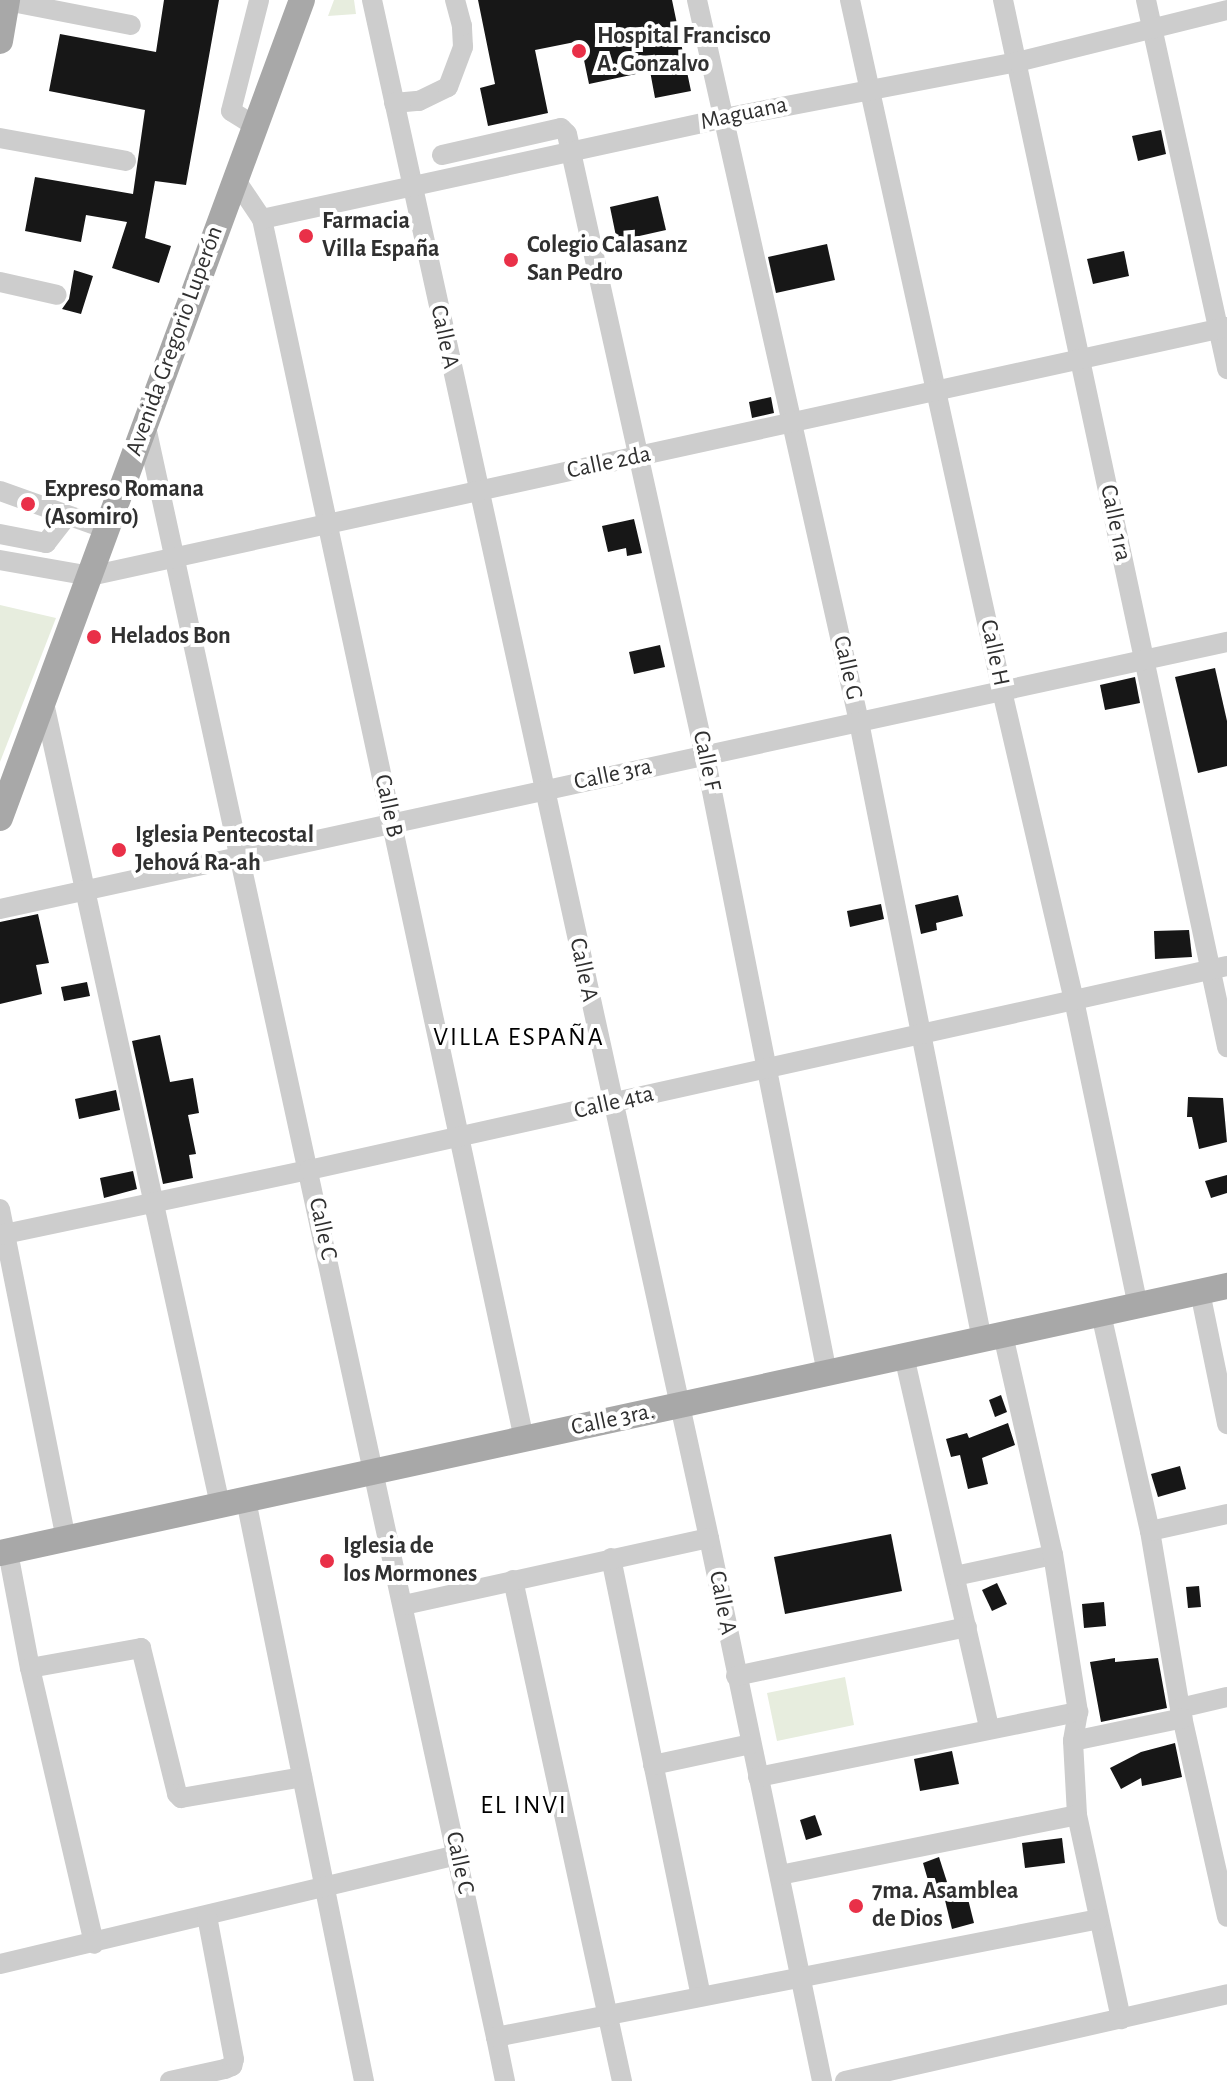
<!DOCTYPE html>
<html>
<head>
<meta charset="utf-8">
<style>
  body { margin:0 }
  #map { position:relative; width:1227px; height:2081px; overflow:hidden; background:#fff; font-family:"Alegreya Sans",sans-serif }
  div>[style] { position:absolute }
  .green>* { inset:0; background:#e7edde }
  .building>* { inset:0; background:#171717 }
  .minor>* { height:20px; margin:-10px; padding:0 10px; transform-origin:10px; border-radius:10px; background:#cdcdcd }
  .major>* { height:26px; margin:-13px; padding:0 13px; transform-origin:13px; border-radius:13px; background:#a8a8a8 }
  .dots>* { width:22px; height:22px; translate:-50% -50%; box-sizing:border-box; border:4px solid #fff; border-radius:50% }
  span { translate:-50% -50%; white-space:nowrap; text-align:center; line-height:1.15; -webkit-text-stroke:8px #fff; paint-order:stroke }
  .poi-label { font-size:24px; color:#303030; font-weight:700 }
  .left { translate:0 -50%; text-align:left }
  .street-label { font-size:24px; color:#303030 }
  .neighbourhood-label { font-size:26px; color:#000; letter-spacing:2px }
</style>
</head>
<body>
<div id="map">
  <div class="green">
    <i style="clip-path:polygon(334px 0,354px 0,356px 14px,328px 16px)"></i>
    <i style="clip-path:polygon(0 605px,56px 618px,0 762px)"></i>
    <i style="clip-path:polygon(845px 1677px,854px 1725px,777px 1741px,767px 1693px)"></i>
  </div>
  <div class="building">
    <i style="clip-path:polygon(164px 0,219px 0,186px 185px,155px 181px,145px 238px,171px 246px,159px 283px,112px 268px,127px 222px,86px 215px,81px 242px,25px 231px,35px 177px,133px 194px,145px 110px,49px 91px,60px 34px,156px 52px)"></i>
    <i style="clip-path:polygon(478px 0,672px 0,691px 91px,655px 98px,650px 71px,589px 84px,580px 41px,535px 50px,548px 113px,488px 126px,480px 88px,495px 84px)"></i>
    <i style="clip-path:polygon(1161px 130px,1166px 154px,1138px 161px,1132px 136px)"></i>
    <i style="clip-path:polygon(658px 196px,666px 230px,617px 241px,610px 207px)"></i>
    <i style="clip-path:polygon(827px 244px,835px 280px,776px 293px,768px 257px)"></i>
    <i style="clip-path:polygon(1124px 251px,1129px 276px,1093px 284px,1087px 259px)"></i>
    <i style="clip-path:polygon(74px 270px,93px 276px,81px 314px,62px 309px,69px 299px)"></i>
    <i style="clip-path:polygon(771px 397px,774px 413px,752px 418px,749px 402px)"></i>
    <i style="clip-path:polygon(634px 519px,642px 553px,627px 556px,626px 548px,608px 552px,602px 526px)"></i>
    <i style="clip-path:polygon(660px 645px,665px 667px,634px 674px,629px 652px)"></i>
    <i style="clip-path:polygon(1215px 668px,1227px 721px,1227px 766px,1198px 773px,1175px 677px)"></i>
    <i style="clip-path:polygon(1135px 677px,1140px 703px,1105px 710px,1100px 685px)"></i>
    <i style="clip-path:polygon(958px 895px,963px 916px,936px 923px,937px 930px,921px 934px,915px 905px)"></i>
    <i style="clip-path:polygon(881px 904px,884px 919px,850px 927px,847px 911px)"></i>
    <i style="clip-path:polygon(38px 914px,49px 963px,36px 965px,42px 994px,0 1004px,0 922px)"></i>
    <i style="clip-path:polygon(1189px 930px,1192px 957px,1155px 959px,1154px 931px)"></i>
    <i style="clip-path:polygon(87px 982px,90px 996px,64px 1001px,61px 987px)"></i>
    <i style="clip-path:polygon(160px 1035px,170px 1082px,193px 1078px,199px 1113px,188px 1115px,196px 1154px,189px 1155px,193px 1178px,163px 1184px,132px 1041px)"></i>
    <i style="clip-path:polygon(116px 1090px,120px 1110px,79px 1119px,75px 1099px)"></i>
    <i style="clip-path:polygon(1188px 1097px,1223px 1098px,1227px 1142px,1199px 1149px,1192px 1117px,1187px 1117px)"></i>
    <i style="clip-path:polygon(133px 1171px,137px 1189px,104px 1198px,100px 1178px)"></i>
    <i style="clip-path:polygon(1227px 1175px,1227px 1193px,1211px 1198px,1205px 1181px)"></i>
    <i style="clip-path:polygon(1001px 1395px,1007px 1412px,995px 1417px,989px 1400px)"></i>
    <i style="clip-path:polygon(1008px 1423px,1015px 1445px,982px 1458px,988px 1484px,968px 1489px,960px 1455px,951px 1457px,946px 1439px,967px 1433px,969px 1438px)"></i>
    <i style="clip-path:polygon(1180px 1466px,1186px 1489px,1158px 1497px,1151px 1474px)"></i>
    <i style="clip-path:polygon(891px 1534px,902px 1591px,785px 1614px,774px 1557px)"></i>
    <i style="clip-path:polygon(997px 1583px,1007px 1604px,992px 1611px,982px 1590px)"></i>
    <i style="clip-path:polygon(1199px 1586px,1201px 1607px,1188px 1608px,1186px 1587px)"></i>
    <i style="clip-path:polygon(1104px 1602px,1106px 1626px,1084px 1628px,1082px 1604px)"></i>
    <i style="clip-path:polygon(1115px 1658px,1115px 1662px,1158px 1658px,1167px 1708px,1101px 1722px,1090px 1662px)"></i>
    <i style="clip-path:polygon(1175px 1743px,1182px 1777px,1142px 1786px,1141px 1778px,1121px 1789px,1110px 1768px,1141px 1752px)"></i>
    <i style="clip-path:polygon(952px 1751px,959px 1784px,920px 1791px,914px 1759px)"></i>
    <i style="clip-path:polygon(815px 1815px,822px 1835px,806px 1840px,800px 1820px)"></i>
    <i style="clip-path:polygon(1062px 1838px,1065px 1863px,1025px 1868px,1022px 1843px)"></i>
    <i style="clip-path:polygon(939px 1857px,947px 1882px,930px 1887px,923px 1863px)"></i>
    <i style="clip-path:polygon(965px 1887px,974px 1923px,952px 1929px,943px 1892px)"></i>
  </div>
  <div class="minor">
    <i style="left:372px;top:0;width:1574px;rotate:77.64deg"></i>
    <i style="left:709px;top:1538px;width:555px;rotate:78.24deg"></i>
    <i style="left:697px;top:0;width:740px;rotate:77.35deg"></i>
    <i style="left:859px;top:722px;width:630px;rotate:78.74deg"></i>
    <i style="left:850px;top:0;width:708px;rotate:77.59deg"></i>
    <i style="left:1002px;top:691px;width:317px;rotate:76.9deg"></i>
    <i style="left:1074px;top:1000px;width:313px;rotate:78.2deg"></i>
    <i style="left:1003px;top:0;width:1071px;rotate:77.92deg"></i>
    <i style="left:1146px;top:0;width:378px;rotate:77.6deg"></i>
    <i style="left:7px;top:1px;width:126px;rotate:11deg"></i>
    <i style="left:394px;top:103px;width:25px;rotate:-5deg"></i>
    <i style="left:419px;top:101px;width:32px;rotate:-26deg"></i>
    <i style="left:448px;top:87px;width:43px;rotate:-69.4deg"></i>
    <i style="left:463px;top:47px;width:21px;rotate:-93deg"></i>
    <i style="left:462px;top:26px;width:27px;rotate:-105deg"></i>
    <i style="left:255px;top:126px;width:28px;rotate:-148deg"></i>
    <i style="left:231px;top:111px;width:114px;rotate:-75.8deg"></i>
    <i style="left:0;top:138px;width:128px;rotate:10.3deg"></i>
    <i style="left:442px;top:155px;width:122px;rotate:-12.8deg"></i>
    <i style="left:561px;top:128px;width:8px;rotate:45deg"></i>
    <i style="left:567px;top:134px;width:637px;rotate:77.49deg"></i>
    <i style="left:705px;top:756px;width:629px;rotate:78.82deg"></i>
    <i style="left:235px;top:179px;width:48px;rotate:56deg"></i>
    <i style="left:262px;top:219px;width:1248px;rotate:77.88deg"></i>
    <i style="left:262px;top:219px;width:473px;rotate:-12.3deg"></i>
    <i style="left:724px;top:118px;width:298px;rotate:-10.8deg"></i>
    <i style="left:1017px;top:62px;width:216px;rotate:-13.9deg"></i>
    <i style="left:0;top:282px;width:58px;rotate:12.8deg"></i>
    <i style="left:145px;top:422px;width:1653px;rotate:77.74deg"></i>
    <i style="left:0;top:491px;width:114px;rotate:19.6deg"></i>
    <i style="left:0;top:534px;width:47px;rotate:11.1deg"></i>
    <i style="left:46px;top:543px;width:34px;rotate:-52deg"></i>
    <i style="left:0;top:560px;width:91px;rotate:10.1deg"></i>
    <i style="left:90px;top:576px;width:1164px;rotate:-12.35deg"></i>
    <i style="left:44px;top:703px;width:821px;rotate:77.62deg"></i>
    <i style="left:0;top:909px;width:1256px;rotate:-12.28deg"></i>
    <i style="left:0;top:1209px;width:337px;rotate:78.7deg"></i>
    <i style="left:0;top:1235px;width:316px;rotate:-11.9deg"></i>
    <i style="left:309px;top:1170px;width:940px;rotate:-12.53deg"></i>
    <i style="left:1200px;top:1292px;width:135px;rotate:78.4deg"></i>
    <i style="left:1101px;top:1314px;width:222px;rotate:77.3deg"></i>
    <i style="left:1150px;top:1531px;width:180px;rotate:80.4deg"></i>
    <i style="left:1180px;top:1708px;width:214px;rotate:77.3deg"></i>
    <i style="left:904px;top:1356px;width:382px;rotate:77.1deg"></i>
    <i style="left:246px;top:1500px;width:593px;rotate:78.52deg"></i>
    <i style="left:1150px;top:1531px;width:79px;rotate:-12.4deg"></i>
    <i style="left:8px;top:1552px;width:118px;rotate:79.3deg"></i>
    <i style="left:30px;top:1668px;width:283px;rotate:76.9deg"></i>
    <i style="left:611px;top:1558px;width:447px;rotate:78.4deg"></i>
    <i style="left:955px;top:1576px;width:100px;rotate:-12.1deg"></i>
    <i style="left:513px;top:1580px;width:513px;rotate:77.73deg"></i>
    <i style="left:404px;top:1605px;width:312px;rotate:-12.4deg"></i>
    <i style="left:30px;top:1668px;width:113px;rotate:-10.2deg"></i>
    <i style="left:141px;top:1648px;width:150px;rotate:76.1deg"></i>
    <i style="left:177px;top:1794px;width:6px;rotate:45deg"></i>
    <i style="left:181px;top:1798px;width:123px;rotate:-9.8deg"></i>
    <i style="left:736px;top:1676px;width:236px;rotate:-12deg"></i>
    <i style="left:1180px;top:1708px;width:48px;rotate:-13.2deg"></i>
    <i style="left:1078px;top:1712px;width:29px;rotate:100deg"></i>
    <i style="left:1073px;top:1741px;width:74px;rotate:86.9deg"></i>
    <i style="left:1077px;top:1815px;width:209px;rotate:77.8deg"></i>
    <i style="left:1073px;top:1741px;width:112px;rotate:-11.8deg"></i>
    <i style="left:653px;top:1765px;width:100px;rotate:-12.1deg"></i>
    <i style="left:758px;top:1777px;width:327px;rotate:-11.5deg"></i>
    <i style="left:1078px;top:1712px;width:159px;rotate:-99deg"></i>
    <i style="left:1053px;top:1555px;width:226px;rotate:-102.8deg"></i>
    <i style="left:780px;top:1875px;width:303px;rotate:-11.4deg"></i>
    <i style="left:0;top:1964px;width:471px;rotate:-13.4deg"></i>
    <i style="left:170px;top:2081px;width:56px;rotate:-12.3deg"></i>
    <i style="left:225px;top:2069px;width:8px;rotate:-23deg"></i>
    <i style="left:232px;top:2066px;width:7px;rotate:-74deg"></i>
    <i style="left:234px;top:2059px;width:146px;rotate:-100.7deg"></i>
    <i style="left:505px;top:2081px;width:45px;rotate:-101.6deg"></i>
    <i style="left:496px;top:2037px;width:614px;rotate:-11.07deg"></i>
    <i style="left:845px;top:2081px;width:392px;rotate:-12.8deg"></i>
  </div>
  <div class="major">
    <i style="left:0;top:41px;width:42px;rotate:-80.3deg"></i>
    <i style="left:0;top:818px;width:872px;rotate:-69.74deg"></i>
    <i style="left:0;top:1553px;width:1256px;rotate:-12.28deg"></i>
  </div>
  <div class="dots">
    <i style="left:579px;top:51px;background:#e93048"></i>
    <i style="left:306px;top:236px;background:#e93048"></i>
    <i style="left:511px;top:260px;background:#e93048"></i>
    <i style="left:28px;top:504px;background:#e93048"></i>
    <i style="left:94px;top:637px;background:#e93048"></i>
    <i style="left:119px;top:850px;background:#e93048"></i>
    <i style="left:327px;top:1561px;background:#e93048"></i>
    <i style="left:856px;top:1906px;background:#e93048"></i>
  </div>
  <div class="poi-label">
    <span class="left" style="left:597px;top:51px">Hospital Francisco<br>A. Gonzalvo</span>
    <span class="left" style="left:322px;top:236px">Farmacia<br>Villa España</span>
    <span class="left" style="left:527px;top:260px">Colegio Calasanz<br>San Pedro</span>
    <span class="left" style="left:44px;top:504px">Expreso Romana<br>(Asomiro)</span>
    <span class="left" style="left:110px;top:637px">Helados Bon</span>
    <span class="left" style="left:135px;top:850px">Iglesia Pentecostal<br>Jehová Ra-ah</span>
    <span class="left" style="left:343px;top:1561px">Iglesia de<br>los Mormones</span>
    <span class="left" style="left:872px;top:1906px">7ma. Asamblea<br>de Dios</span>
  </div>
  <div class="street-label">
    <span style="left:744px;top:114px;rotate:-12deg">Maguana</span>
    <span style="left:444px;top:337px;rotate:78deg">Calle A</span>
    <span style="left:175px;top:341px;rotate:-70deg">Avenida Gregorio Luperón</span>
    <span style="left:609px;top:463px;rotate:-12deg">Calle 2da</span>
    <span style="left:1115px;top:523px;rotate:78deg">Calle 1ra</span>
    <span style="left:994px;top:653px;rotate:78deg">Calle H</span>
    <span style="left:847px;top:668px;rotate:77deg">Calle G</span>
    <span style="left:706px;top:761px;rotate:78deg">Calle F</span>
    <span style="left:613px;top:775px;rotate:-12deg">Calle 3ra</span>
    <span style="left:388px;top:806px;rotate:78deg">Calle B</span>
    <span style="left:583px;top:970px;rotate:78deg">Calle A</span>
    <span style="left:614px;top:1103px;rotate:-13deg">Calle 4ta</span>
    <span style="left:322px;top:1229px;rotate:78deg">Calle C</span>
    <span style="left:613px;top:1420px;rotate:-12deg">Calle 3ra.</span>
    <span style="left:722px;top:1603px;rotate:79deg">Calle A</span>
    <span style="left:459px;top:1863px;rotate:78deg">Calle C</span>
  </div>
  <div class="neighbourhood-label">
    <span style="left:519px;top:1038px">VILLA ESPAÑA</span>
    <span style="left:524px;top:1806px">EL INVI</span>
  </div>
</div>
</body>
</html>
